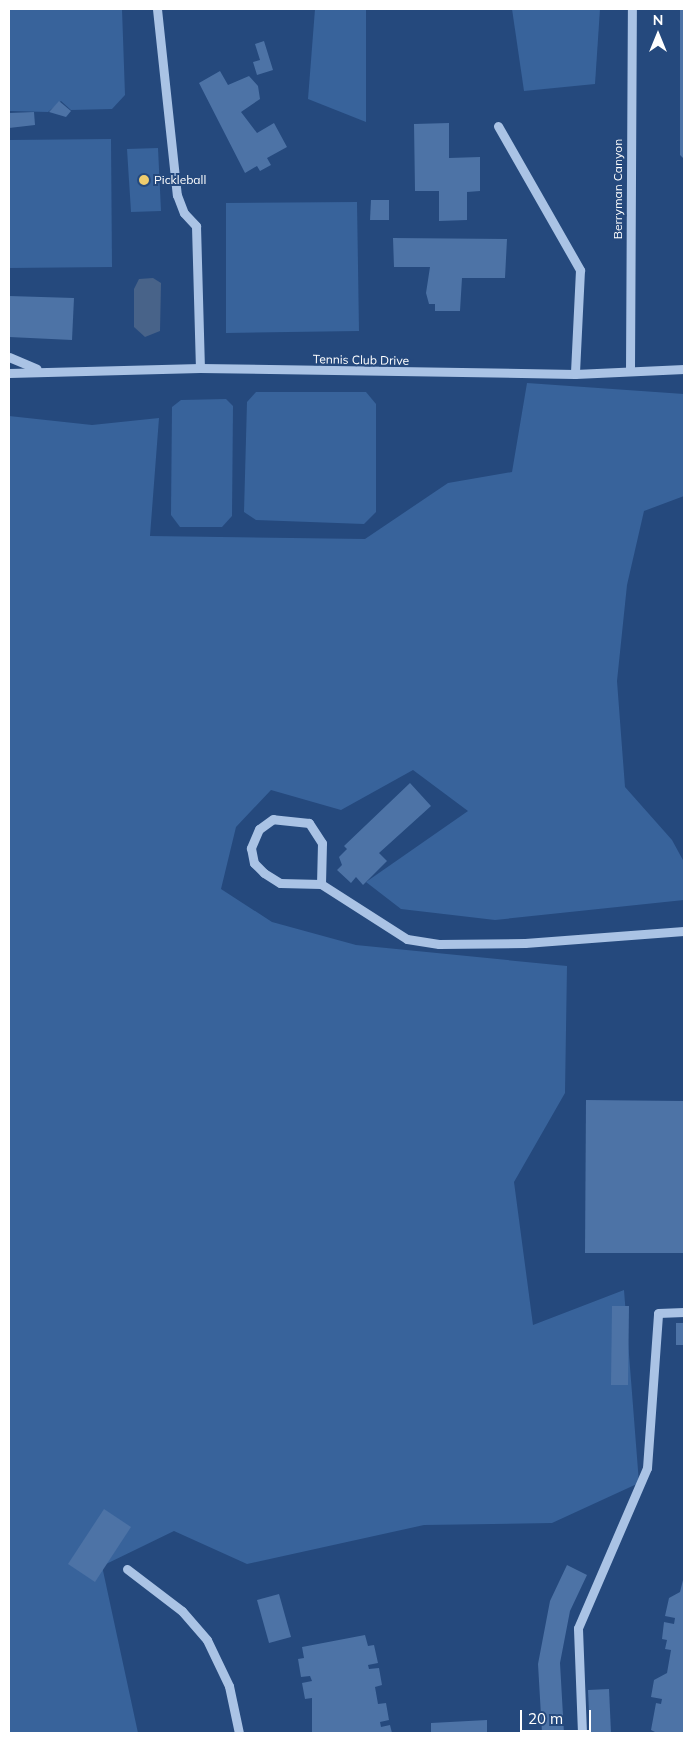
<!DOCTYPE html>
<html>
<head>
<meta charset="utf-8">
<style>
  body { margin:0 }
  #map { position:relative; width:693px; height:1742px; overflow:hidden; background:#25497d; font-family:Mulish,sans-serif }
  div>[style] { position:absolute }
  .green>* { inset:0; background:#38639b }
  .water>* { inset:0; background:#486389 }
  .building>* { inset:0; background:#4d73a6 }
  .minor>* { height:9px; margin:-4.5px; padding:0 4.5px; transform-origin:4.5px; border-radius:4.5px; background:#aac3e5 }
  .dots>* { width:14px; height:14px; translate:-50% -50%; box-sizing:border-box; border:2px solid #25497d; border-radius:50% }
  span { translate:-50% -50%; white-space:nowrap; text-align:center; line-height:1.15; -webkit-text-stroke:4px #25497d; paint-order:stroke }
  .poi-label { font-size:12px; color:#fff }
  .left { translate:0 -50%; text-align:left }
  .street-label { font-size:12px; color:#fff }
  .frame { position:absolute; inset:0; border:10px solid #fff; pointer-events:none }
  .north { position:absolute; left:633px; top:10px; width:50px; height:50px; -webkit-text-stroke:4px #25497d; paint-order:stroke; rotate:0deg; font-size:14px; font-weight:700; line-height:20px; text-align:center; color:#fff }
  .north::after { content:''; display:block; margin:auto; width:18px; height:22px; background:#fff; clip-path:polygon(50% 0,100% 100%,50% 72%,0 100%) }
  .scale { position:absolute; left:520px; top:1710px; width:71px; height:22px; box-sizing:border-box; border:2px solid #fff; border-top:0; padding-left:6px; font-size:15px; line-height:18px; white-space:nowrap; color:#fff; -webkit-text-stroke:4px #25497d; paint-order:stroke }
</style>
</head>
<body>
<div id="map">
  <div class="green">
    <i style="clip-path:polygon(9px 9px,122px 9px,125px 95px,112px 109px,71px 110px,61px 101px,48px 112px,9px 111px)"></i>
    <i style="clip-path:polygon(315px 9px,366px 9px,366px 122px,308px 99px)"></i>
    <i style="clip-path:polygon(512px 9px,600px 9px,595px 84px,524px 91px)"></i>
    <i style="clip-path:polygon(111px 139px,112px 267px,9px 268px,9px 140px)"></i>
    <i style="clip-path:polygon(158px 148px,161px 211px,131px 212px,127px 149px)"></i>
    <i style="clip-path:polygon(357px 202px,359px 331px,226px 333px,226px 203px)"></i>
    <i style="clip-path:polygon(527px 383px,684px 394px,684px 496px,644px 511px,627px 585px,617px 681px,625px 787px,672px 840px,684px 862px,684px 900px,495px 920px,401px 909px,366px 882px,468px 811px,413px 770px,341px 810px,271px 790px,236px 827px,221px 889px,272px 922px,356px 945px,567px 966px,565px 1093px,514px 1182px,533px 1325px,624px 1290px,639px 1483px,552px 1523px,424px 1525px,247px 1564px,174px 1531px,102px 1566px,138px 1733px,9px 1733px,9px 416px,92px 425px,159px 418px,150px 536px,365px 539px,448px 483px,512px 472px)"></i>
    <i style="clip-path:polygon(256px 392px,366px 392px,376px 404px,376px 512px,364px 524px,256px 520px,244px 512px,247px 402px)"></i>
    <i style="clip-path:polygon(226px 399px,233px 406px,232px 516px,222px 527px,180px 527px,171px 515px,172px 407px,181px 400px)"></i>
  </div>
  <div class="water">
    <i style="clip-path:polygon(153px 278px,161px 283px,160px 331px,145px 337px,134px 327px,134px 289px,139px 279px)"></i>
  </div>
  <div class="building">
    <i style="clip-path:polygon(680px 9px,684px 9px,684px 159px,680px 155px)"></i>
    <i style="clip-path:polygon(264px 41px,273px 70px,257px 75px,253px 62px,260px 60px,255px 44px)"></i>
    <i style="clip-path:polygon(220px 71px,228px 85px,249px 76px,258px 86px,260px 99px,241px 112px,257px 133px,274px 123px,287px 147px,267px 158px,271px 165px,260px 171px,257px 166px,245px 173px,199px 83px)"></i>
    <i style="clip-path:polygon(59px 101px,71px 111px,66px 117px,49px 112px)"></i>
    <i style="clip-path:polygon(34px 112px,35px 125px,9px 128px,9px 113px)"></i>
    <i style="clip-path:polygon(449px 123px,449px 158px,480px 157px,480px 191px,467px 192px,467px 220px,439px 221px,439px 191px,415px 191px,414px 124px)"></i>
    <i style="clip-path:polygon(371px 200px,389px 200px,389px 220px,370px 220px)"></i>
    <i style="clip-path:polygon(393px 238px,507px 239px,505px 278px,462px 278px,460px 311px,435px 311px,435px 304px,429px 304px,426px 293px,430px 267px,394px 267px)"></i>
    <i style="clip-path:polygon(9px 296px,74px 298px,72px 340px,9px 337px)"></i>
    <i style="clip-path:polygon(410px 783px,431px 806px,379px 853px,387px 861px,363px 885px,356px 877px,351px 883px,337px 870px,342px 865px,339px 857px,347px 849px,344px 846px)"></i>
    <i style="clip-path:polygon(586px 1100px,684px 1101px,684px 1253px,585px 1253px)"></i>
    <i style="clip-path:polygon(612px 1306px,629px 1306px,628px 1385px,611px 1385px)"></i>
    <i style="clip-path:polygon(676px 1323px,684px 1323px,684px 1345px,676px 1345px)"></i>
    <i style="clip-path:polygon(104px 1509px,131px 1527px,95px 1582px,68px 1564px)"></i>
    <i style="clip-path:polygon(567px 1565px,587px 1575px,570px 1611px,560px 1663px,564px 1733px,542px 1733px,538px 1664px,550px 1601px)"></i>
    <i style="clip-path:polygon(684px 1576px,684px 1733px,657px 1733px,651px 1730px,656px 1703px,661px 1704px,662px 1699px,651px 1697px,654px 1680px,667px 1673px,671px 1650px,665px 1649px,667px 1640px,662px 1639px,664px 1622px,674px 1624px,675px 1618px,665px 1616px,669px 1598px,680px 1592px)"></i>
    <i style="clip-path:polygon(279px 1594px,291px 1637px,269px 1643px,257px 1600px)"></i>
    <i style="clip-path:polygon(365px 1635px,368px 1646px,374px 1645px,378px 1663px,368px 1665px,369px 1669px,379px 1668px,382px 1685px,375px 1687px,378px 1704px,386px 1703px,389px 1720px,380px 1722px,381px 1727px,390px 1725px,392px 1733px,312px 1733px,312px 1698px,305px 1699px,302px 1683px,312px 1681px,310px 1676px,301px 1677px,298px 1659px,304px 1658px,302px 1647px)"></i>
    <i style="clip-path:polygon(609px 1689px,611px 1733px,590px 1733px,588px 1690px)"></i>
    <i style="clip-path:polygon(487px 1720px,487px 1733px,431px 1733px,431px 1723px)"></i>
  </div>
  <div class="minor">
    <i style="left:157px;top:9px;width:187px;rotate:83.9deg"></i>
    <i style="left:177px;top:195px;width:19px;rotate:69deg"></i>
    <i style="left:184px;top:213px;width:18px;rotate:47deg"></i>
    <i style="left:196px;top:226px;width:142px;rotate:88.4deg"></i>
    <i style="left:498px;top:126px;width:166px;rotate:60.3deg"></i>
    <i style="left:580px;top:270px;width:104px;rotate:92.8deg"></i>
    <i style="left:9px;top:357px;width:30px;rotate:23deg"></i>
    <i style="left:630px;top:370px;width:361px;rotate:-89.7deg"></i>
    <i style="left:9px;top:373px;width:191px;rotate:-1.5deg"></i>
    <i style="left:200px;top:368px;width:375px;rotate:0.9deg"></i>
    <i style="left:575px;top:374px;width:109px;rotate:-2.6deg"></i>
    <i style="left:321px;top:884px;width:41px;rotate:-88.6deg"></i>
    <i style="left:322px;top:843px;width:24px;rotate:-123deg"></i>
    <i style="left:309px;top:823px;width:36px;rotate:-174deg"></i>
    <i style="left:273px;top:819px;width:17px;rotate:144deg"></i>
    <i style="left:259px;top:829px;width:21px;rotate:113deg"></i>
    <i style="left:251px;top:848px;width:15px;rotate:79deg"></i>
    <i style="left:254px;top:863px;width:14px;rotate:45deg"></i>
    <i style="left:264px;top:873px;width:19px;rotate:32deg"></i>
    <i style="left:280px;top:883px;width:41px;rotate:1.4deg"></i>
    <i style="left:321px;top:884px;width:102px;rotate:32.6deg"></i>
    <i style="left:407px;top:939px;width:32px;rotate:9deg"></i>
    <i style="left:439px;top:944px;width:86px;rotate:-0.7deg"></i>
    <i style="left:525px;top:943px;width:159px;rotate:-4.3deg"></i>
    <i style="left:127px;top:1569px;width:69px;rotate:37.4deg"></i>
    <i style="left:182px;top:1611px;width:38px;rotate:49deg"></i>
    <i style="left:207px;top:1640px;width:51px;rotate:64.4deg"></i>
    <i style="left:229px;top:1686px;width:48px;rotate:78deg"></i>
    <i style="left:582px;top:1733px;width:105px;rotate:-92.2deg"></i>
    <i style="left:578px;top:1628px;width:174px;rotate:-66.7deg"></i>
    <i style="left:647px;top:1468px;width:155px;rotate:-85.9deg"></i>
    <i style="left:658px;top:1313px;width:26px;rotate:-2deg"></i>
  </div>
  <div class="dots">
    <i style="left:144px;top:180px;background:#efcd6e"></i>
  </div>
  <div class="poi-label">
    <span class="left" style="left:154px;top:180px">Pickleball</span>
  </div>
  <div class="street-label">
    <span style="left:618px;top:189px;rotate:-90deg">Berryman Canyon</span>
    <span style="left:361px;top:360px;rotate:1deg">Tennis Club Drive</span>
  </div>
  <div class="frame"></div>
  <div class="north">N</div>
  <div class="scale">20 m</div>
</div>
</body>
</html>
